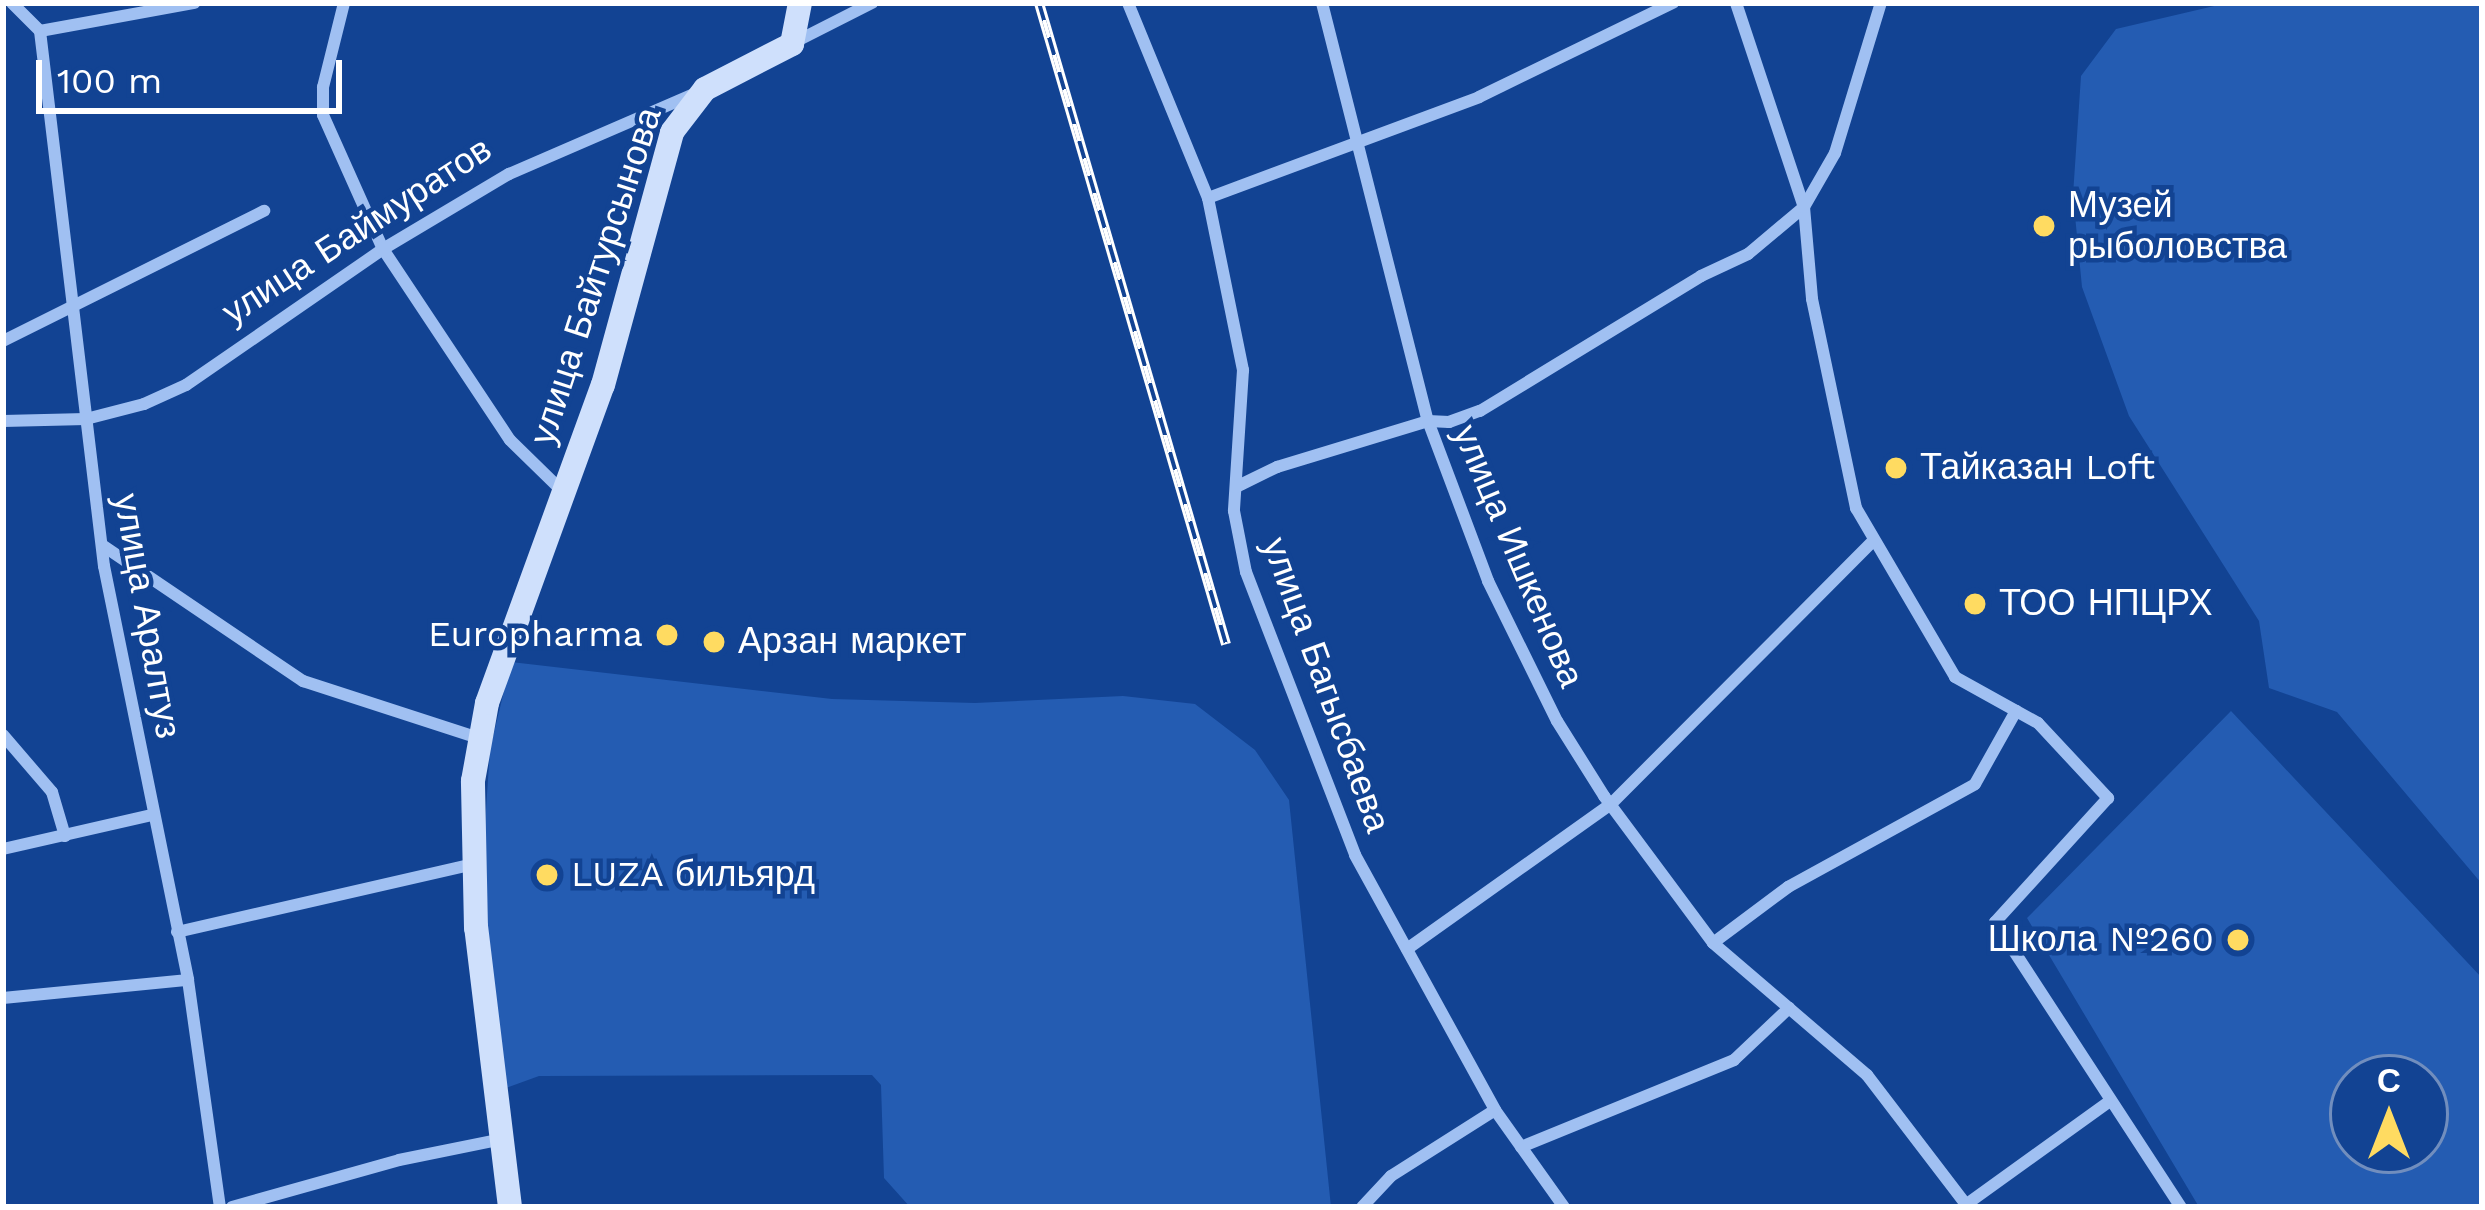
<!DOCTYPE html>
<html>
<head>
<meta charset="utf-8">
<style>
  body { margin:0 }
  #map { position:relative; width:2485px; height:1210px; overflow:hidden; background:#124393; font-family:"Work Sans",sans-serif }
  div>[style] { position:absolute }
  .green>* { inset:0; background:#245cb2 }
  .street>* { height:12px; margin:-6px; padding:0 6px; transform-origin:6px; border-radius:6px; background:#a0c0f2 }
  .secondary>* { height:24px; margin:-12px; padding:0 12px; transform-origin:12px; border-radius:12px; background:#cfe0fc }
  .rail>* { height:10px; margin-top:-5px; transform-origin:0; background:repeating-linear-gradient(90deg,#124393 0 18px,#fff 0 36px); box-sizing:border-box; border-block:3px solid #fff }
  .dots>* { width:33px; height:33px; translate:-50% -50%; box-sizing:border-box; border:6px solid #124393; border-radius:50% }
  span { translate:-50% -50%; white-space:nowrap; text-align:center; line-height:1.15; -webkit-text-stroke:9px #124393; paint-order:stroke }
  .poi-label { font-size:36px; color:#fff }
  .left { translate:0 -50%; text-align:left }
  .right { translate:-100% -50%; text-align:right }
  .street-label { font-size:36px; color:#fff }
  .frame { position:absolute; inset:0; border:6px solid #fff; pointer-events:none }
  .north { position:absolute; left:2329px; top:1054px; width:120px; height:120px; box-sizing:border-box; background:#124393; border:3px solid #718ebe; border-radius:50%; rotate:0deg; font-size:33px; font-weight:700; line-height:48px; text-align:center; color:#fff }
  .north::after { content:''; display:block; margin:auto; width:42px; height:54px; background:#ffdb61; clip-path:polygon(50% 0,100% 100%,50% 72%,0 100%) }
  .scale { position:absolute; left:36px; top:60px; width:306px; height:54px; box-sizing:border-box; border:6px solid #fff; border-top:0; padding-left:15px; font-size:36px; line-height:42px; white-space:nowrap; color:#fff; -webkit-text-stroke:9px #124393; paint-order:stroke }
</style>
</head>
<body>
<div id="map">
  <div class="green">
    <i style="clip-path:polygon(2227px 3px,2482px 3px,2482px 884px,2337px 712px,2269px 688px,2259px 621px,2129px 416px,2082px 287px,2073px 195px,2081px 76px,2116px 29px)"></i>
    <i style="clip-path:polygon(511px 662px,832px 699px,975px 703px,1123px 696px,1195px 704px,1255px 750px,1289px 800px,1331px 1207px,910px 1207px,884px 1178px,881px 1085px,872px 1075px,539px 1076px,506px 1088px,488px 937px,485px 825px,490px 749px)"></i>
    <i style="clip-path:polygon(evenodd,2231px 711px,2482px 978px,2482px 1207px,2199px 1207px,2027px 918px,2231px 711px,2353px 1078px,2425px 1078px,2425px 1150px,2353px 1150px,2353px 1078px)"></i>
  </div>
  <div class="street">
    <i style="left:12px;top:3px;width:40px;rotate:45deg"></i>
    <i style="left:344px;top:3px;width:87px;rotate:104deg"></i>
    <i style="left:323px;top:87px;width:28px;rotate:90deg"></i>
    <i style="left:323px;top:115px;width:147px;rotate:65.9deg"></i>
    <i style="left:383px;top:249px;width:229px;rotate:56.4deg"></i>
    <i style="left:510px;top:440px;width:73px;rotate:44.4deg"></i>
    <i style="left:1128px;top:3px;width:211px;rotate:67.7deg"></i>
    <i style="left:1208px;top:198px;width:176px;rotate:78.5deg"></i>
    <i style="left:1243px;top:370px;width:141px;rotate:93.7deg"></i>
    <i style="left:1234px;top:511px;width:62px;rotate:78.9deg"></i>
    <i style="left:1246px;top:572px;width:303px;rotate:68.9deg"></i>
    <i style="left:1355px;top:855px;width:291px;rotate:61.2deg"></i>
    <i style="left:1495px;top:1110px;width:119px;rotate:54.6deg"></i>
    <i style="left:1322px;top:3px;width:431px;rotate:75.8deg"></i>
    <i style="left:1428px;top:421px;width:171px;rotate:69.4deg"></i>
    <i style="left:1488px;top:581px;width:156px;rotate:63.8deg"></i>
    <i style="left:1557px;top:721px;width:89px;rotate:57.9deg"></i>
    <i style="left:1604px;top:796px;width:183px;rotate:53.4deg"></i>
    <i style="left:1713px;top:943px;width:203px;rotate:40.6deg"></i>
    <i style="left:1867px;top:1075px;width:166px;rotate:52.6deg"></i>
    <i style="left:1736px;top:3px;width:215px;rotate:71.6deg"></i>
    <i style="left:1804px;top:207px;width:92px;rotate:85deg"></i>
    <i style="left:1812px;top:299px;width:214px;rotate:78.1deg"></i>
    <i style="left:1856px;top:508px;width:196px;rotate:59.6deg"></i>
    <i style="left:1955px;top:677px;width:95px;rotate:29deg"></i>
    <i style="left:2038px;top:723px;width:103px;rotate:47deg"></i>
    <i style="left:2108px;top:798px;width:168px;rotate:132.3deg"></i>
    <i style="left:1995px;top:922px;width:340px;rotate:56.9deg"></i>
    <i style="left:40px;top:31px;width:539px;rotate:83.18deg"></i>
    <i style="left:104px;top:566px;width:422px;rotate:78.5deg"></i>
    <i style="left:188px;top:980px;width:229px;rotate:82deg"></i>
    <i style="left:40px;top:31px;width:157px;rotate:-10.3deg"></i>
    <i style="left:793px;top:43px;width:89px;rotate:-26.9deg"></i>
    <i style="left:1208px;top:198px;width:289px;rotate:-20.4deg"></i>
    <i style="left:1479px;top:97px;width:216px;rotate:-25.9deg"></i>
    <i style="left:3px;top:341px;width:292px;rotate:-26.5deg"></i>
    <i style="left:3px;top:421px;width:83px;rotate:-1.4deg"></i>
    <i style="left:86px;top:419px;width:60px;rotate:-14.5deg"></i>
    <i style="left:144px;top:404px;width:46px;rotate:-24.3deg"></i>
    <i style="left:186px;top:385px;width:239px;rotate:-34.6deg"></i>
    <i style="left:383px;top:249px;width:147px;rotate:-30.8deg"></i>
    <i style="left:509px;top:174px;width:204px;rotate:-23.4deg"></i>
    <i style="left:1236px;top:487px;width:46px;rotate:-26deg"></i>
    <i style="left:1277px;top:467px;width:158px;rotate:-16.9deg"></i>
    <i style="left:1428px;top:421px;width:21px;rotate:3deg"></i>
    <i style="left:1449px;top:422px;width:33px;rotate:-20deg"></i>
    <i style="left:1480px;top:411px;width:259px;rotate:-31.4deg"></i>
    <i style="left:1701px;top:276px;width:52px;rotate:-25.1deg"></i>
    <i style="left:1748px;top:254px;width:73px;rotate:-40deg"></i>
    <i style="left:1804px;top:207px;width:62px;rotate:-60.1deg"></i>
    <i style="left:1835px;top:153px;width:157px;rotate:-73deg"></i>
    <i style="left:102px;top:545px;width:243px;rotate:34.1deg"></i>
    <i style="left:303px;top:681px;width:187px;rotate:18deg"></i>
    <i style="left:3px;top:735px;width:75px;rotate:49.3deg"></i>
    <i style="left:52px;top:792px;width:46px;rotate:73.5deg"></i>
    <i style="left:3px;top:849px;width:152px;rotate:-12.9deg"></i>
    <i style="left:177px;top:932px;width:305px;rotate:-12.9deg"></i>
    <i style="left:1713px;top:943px;width:94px;rotate:-36.7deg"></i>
    <i style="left:1788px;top:887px;width:213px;rotate:-28.8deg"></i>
    <i style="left:1975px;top:784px;width:84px;rotate:-60.7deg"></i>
    <i style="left:1407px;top:949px;width:249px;rotate:-35.4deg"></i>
    <i style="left:1610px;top:805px;width:374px;rotate:-45.1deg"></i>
    <i style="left:3px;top:998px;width:186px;rotate:-5.6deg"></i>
    <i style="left:1521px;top:1147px;width:230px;rotate:-22.2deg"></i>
    <i style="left:1734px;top:1060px;width:76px;rotate:-43.4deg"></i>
    <i style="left:1964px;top:1206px;width:180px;rotate:-35.7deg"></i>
    <i style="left:232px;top:1207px;width:173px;rotate:-15.7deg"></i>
    <i style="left:399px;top:1160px;width:105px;rotate:-11.5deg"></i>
    <i style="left:1362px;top:1207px;width:42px;rotate:-46.9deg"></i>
    <i style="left:1391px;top:1176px;width:123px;rotate:-32.4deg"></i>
  </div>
  <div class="secondary">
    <i style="left:510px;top:1207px;width:281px;rotate:-96.9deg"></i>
    <i style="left:476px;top:928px;width:147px;rotate:-91.2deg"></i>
    <i style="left:473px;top:781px;width:79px;rotate:-79.8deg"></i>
    <i style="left:487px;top:703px;width:338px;rotate:-70deg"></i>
    <i style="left:603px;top:385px;width:262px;rotate:-74.7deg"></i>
    <i style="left:672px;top:132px;width:54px;rotate:-52.5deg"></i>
    <i style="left:705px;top:89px;width:98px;rotate:-27.3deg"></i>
    <i style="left:792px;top:44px;width:42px;rotate:-79deg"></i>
  </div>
  <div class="rail">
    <i style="left:1039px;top:3px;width:668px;rotate:73.74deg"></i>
  </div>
  <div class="dots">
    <i style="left:2044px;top:226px;background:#ffdb61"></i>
    <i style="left:1896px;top:468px;background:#ffdb61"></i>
    <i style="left:1975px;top:604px;background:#ffdb61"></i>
    <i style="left:667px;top:635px;background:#ffdb61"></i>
    <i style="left:714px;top:642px;background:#ffdb61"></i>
    <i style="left:547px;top:875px;background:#ffdb61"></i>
    <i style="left:2238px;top:940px;background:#ffdb61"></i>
  </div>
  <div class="poi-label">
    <span class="left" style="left:2068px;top:226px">Музей<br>рыболовства</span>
    <span class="left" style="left:1920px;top:468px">Тайказан Loft</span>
    <span class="left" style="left:1999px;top:604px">ТОО НПЦРХ</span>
    <span class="right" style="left:643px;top:635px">Europharma</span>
    <span class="left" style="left:738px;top:642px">Арзан маркет</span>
    <span class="left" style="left:571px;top:875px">LUZA бильярд</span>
    <span class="right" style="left:2214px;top:940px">Школа №260</span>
  </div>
  <div class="street-label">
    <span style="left:357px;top:231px;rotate:-33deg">улица Баймуратов</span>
    <span style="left:596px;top:276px;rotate:-72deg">улица Байтурсынова</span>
    <span style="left:1518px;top:556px;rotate:67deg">улица Ишкенова</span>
    <span style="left:147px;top:616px;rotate:80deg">улица Аралтуз</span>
    <span style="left:1326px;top:685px;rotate:70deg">улица Багысбаева</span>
  </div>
  <div class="frame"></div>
  <div class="north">С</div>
  <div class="scale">100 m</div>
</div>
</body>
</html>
